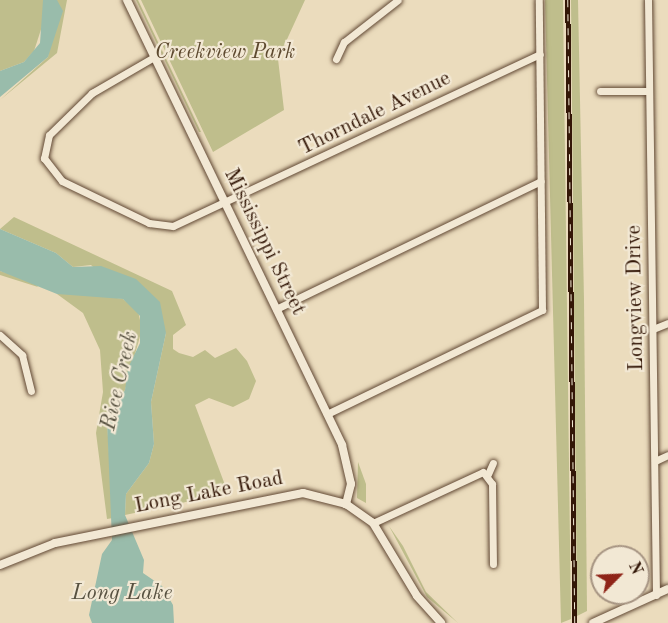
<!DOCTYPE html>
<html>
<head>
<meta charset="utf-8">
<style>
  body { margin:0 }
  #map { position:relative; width:668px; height:623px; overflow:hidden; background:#ebdcbd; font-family:"Old Standard TT",serif }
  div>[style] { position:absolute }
  .green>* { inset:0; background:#bfbe8c }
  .water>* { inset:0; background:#99bcab }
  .roads { filter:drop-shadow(0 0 2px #614834) drop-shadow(0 0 2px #614834) }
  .minor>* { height:7px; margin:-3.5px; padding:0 3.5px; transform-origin:3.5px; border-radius:3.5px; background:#f2e8d4 }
  .tertiary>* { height:8px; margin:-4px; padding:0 4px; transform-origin:4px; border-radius:4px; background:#f2e8d4 }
  .rail>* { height:4.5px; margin-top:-2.25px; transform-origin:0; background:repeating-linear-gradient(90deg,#f2e8d4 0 7px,#331707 0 14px); box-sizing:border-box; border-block:2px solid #331707 }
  span { translate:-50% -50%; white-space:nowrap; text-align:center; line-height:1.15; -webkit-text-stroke:4.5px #f2e8d4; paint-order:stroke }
  .park-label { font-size:21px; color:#5d492f; font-style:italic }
  .street-label { font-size:21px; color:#331707 }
  .water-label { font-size:22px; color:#575140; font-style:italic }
  .north { position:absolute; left:590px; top:545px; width:60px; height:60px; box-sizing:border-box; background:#f2e8d4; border:2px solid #a69482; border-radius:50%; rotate:66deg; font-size:16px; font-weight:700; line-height:24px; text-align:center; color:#331707 }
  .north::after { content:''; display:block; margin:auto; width:21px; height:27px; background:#8f2418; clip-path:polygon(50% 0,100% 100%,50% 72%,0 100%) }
</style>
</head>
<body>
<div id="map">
  <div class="green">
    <i style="clip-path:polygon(0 0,43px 0,46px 14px,34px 51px,24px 62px,0 71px)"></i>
    <i style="clip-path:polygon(57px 0,67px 0,57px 53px,0 100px,48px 57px)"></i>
    <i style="clip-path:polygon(136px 0,138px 0,201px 132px,199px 132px)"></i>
    <i style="clip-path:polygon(141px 0,305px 0,278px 59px,284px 110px,213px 152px)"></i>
    <i style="clip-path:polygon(545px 0,563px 0,571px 619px,561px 623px)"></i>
    <i style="clip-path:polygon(571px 0,578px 0,584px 300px,587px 611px,577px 616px)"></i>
    <i style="clip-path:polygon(14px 217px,172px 291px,186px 325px,173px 335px,173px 349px,179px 353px,193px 357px,205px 350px,215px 358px,236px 348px,247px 361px,256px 381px,249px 399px,233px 407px,209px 398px,195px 405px,228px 493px,125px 515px,126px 494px,149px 463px,154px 444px,151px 402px,166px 333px,91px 265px,73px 267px,56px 253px,0 229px)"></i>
    <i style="clip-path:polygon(0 271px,33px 281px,38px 287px,0 275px)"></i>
    <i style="clip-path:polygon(82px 292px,123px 299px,138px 311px,142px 329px,125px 390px,107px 421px,113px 518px,107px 519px,96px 433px,103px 392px,100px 350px,83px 313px,57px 294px)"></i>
    <i style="clip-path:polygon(358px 462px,366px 484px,366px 503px,357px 498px)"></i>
    <i style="clip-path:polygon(389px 526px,403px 546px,426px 592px,458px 623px,427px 597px)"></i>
  </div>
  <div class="water">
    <i style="clip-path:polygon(43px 0,57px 0,63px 11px,48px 57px,0 97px,0 71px,24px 62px,40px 43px)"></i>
    <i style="clip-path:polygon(0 229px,56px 253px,73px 267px,101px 266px,136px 279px,160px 302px,166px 333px,151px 402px,154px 444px,149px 463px,126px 494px,125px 515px,144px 560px,143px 573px,162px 586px,173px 605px,174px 623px,92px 623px,89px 615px,102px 554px,112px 540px,107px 421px,125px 390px,128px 368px,140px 343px,140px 316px,123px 299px,57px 294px,0 271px)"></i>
  </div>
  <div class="roads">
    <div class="minor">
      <i style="left:648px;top:0;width:595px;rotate:89.23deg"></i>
      <i style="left:154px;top:57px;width:72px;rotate:149.9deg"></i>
      <i style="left:92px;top:93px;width:60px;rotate:135.7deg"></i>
      <i style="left:49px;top:135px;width:24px;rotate:102deg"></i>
      <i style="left:44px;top:158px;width:29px;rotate:52deg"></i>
      <i style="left:62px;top:181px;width:97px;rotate:25.8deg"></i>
      <i style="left:149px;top:223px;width:24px;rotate:7deg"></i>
      <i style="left:173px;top:226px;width:405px;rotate:-25.1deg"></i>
      <i style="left:336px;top:59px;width:19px;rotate:-65deg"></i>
      <i style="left:344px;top:42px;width:68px;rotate:-37.9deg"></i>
      <i style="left:600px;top:91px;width:49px"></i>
      <i style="left:276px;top:309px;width:294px;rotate:-25.8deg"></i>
      <i style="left:653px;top:329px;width:16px;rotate:-22deg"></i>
      <i style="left:0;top:335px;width:30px;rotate:42deg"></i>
      <i style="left:22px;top:355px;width:37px;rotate:76deg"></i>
      <i style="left:327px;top:414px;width:239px;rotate:-25.8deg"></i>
      <i style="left:542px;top:310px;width:310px;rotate:-90.6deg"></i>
      <i style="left:655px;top:461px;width:14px;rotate:-25deg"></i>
      <i style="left:488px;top:474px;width:12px;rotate:-66deg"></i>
      <i style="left:373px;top:523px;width:121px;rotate:-24.9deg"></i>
      <i style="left:483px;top:472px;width:15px;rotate:53deg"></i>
      <i style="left:492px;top:484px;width:80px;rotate:89.3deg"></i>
    </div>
    <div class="tertiary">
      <i style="left:127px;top:0;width:494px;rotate:64.2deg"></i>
      <i style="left:342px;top:445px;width:40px;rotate:77deg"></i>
      <i style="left:351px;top:484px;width:21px;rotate:104deg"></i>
      <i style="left:0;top:565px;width:59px;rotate:-21.8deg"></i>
      <i style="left:55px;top:543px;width:253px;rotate:-11.4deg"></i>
      <i style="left:303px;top:493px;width:44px;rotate:14.3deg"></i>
      <i style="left:346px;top:504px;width:33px;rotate:35deg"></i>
      <i style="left:373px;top:523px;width:85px;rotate:58.9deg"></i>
      <i style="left:417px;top:596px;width:36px;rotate:48deg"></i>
      <i style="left:593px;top:623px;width:82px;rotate:-24.4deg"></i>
    </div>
  </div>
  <div class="rail">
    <i style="left:568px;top:0;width:623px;rotate:89.36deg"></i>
  </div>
  <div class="park-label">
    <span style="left:225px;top:53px">Creekview Park</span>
  </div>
  <div class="street-label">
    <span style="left:375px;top:114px;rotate:-26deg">Thorndale Avenue</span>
    <span style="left:264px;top:242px;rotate:64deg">Mississippi Street</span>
    <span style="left:636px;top:298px;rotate:-91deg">Longview Drive</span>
    <span style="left:209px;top:493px;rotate:-11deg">Long Lake Road</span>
  </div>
  <div class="water-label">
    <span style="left:120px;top:381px;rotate:-77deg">Rice Creek</span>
    <span style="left:122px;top:594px">Long Lake</span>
  </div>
  <div class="north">N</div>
</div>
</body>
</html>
